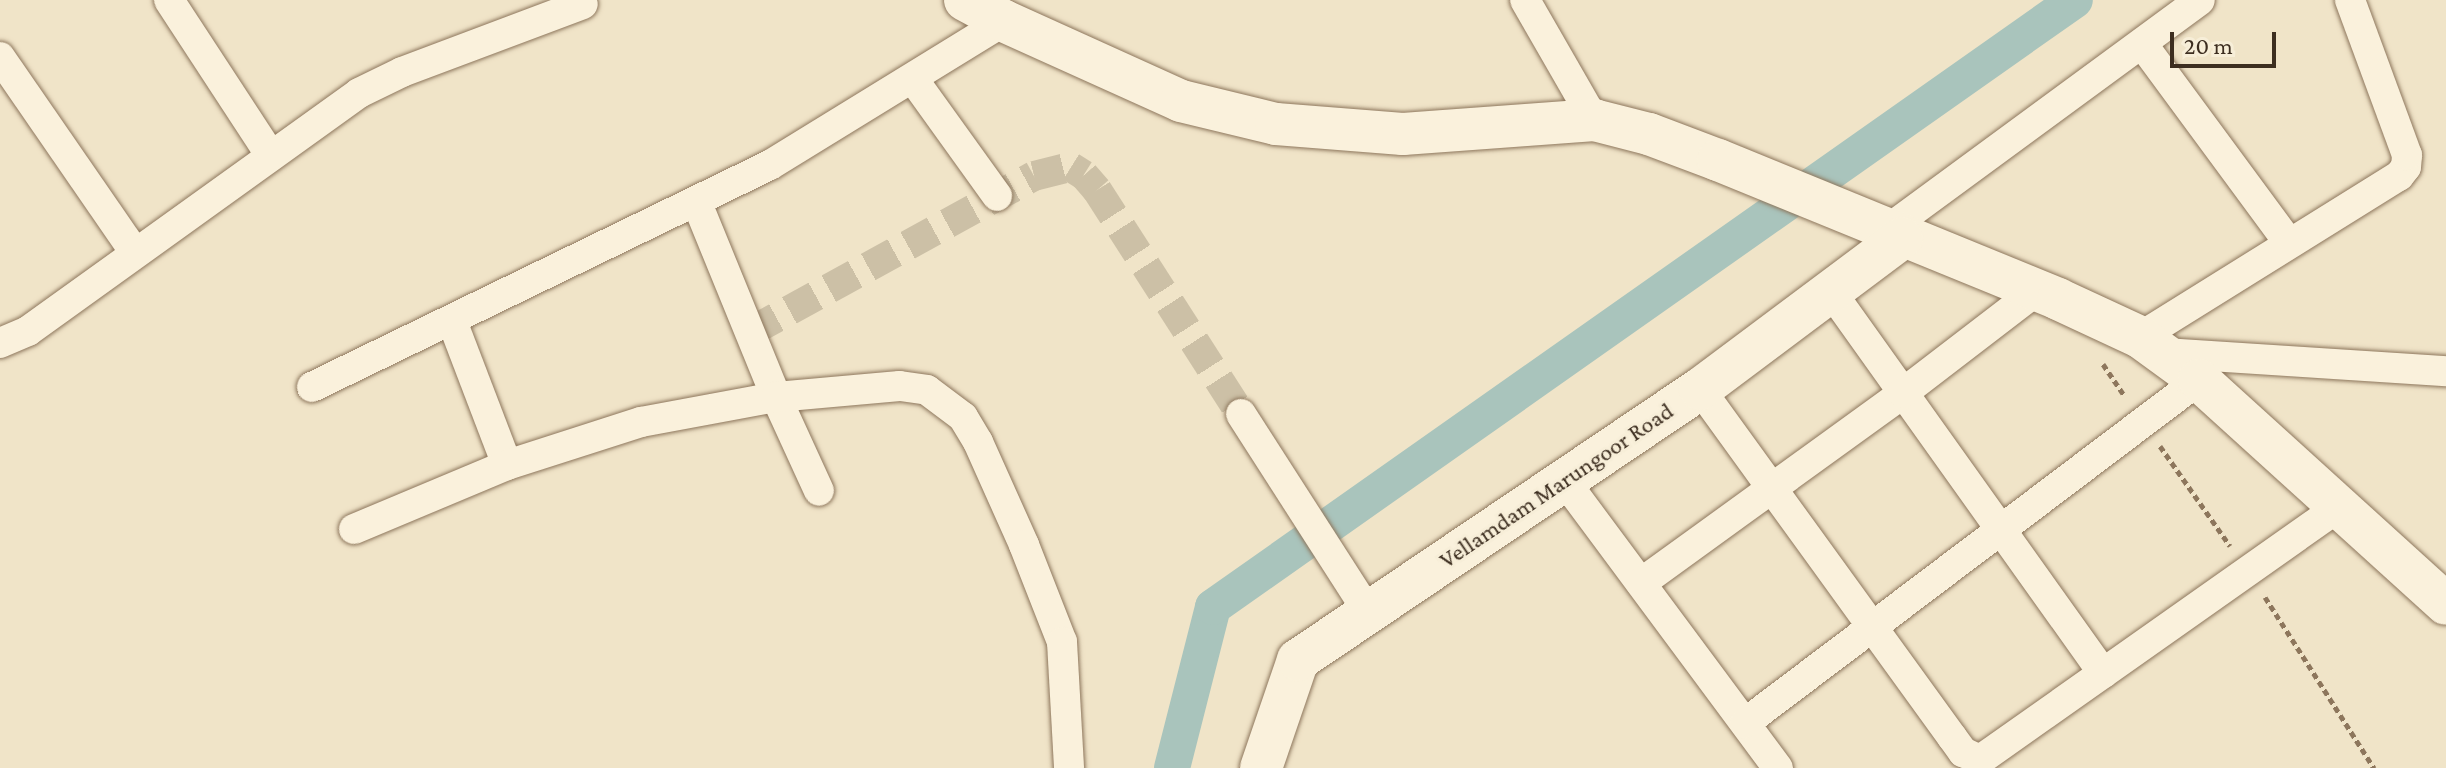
<!DOCTYPE html>
<html>
<head>
<meta charset="utf-8">
<style>
  body { margin:0 }
  #map { position:relative; width:2446px; height:768px; overflow:hidden; background:#f0e4c8; font-family:"Crimson Pro",serif }
  div>[style] { position:absolute }
  .canal>* { height:36px; margin:-18px; padding:0 18px; transform-origin:18px; border-radius:18px; background:#a9c4bc }
  .street-tunnel>* { height:30px; margin-top:-15px; transform-origin:0; background:repeating-linear-gradient(90deg,#ccc0a6 0 30px,transparent 0 45px) }
  .path>* { height:5px; margin-top:-2.5px; transform-origin:0; background:repeating-linear-gradient(90deg,#8d765c 0 6px,transparent 0 10px) }
  .roads { filter:drop-shadow(0 0 2px #8d765c) drop-shadow(0 0 2px #8d765c) }
  .street>* { height:30px; margin:-15px; padding:0 15px; transform-origin:15px; border-radius:15px; background:#faf1dc }
  .secondary>* { height:42px; margin:-21px; padding:0 21px; transform-origin:21px; border-radius:21px; background:#faf1dc }
  span { translate:-50% -50%; white-space:nowrap; text-align:center; line-height:1.15; -webkit-text-stroke:6px #f7eed8; paint-order:stroke }
  .street-label { font-size:24px; color:#3d2e20 }
  .scale { position:absolute; left:2170px; top:32px; width:106px; height:36px; box-sizing:border-box; border:4px solid #3d2e20; border-top:0; padding-left:10px; font-size:24px; line-height:28px; white-space:nowrap; color:#3d2e20; -webkit-text-stroke:6px #f7eed8; paint-order:stroke }
</style>
</head>
<body>
<div id="map">
  <div class="canal">
    <i style="left:1172px;top:768px;width:166px;rotate:-75.7deg"></i>
    <i style="left:1213px;top:607px;width:1054px;rotate:-35.15deg"></i>
  </div>
  <div class="street-tunnel">
    <i style="left:750px;top:332px;width:324px;rotate:-28.8deg"></i>
    <i style="left:1034px;top:176px;width:38px;rotate:-14deg"></i>
    <i style="left:1071px;top:167px;width:15px;rotate:32deg"></i>
    <i style="left:1084px;top:175px;width:20px;rotate:49deg"></i>
    <i style="left:1097px;top:190px;width:266px;rotate:57.3deg"></i>
  </div>
  <div class="path">
    <i style="left:2103px;top:364px;width:37px;rotate:56deg"></i>
    <i style="left:2160px;top:446px;width:122px;rotate:55deg"></i>
    <i style="left:2265px;top:597px;width:203px;rotate:57.5deg"></i>
  </div>
  <div class="roads">
    <div class="street">
      <i style="left:169px;top:0;width:186px;rotate:56.8deg"></i>
      <i style="left:1525px;top:0;width:138px;rotate:60.1deg"></i>
      <i style="left:2143px;top:45px;width:246px;rotate:53.6deg"></i>
      <i style="left:0;top:57px;width:238px;rotate:55.4deg"></i>
      <i style="left:913px;top:79px;width:144px;rotate:54.3deg"></i>
      <i style="left:697px;top:203px;width:209px;rotate:67.8deg"></i>
      <i style="left:776px;top:397px;width:103px;rotate:65.4deg"></i>
      <i style="left:1887px;top:230px;width:388px;rotate:-36.3deg"></i>
      <i style="left:1832px;top:293px;width:467px;rotate:54.5deg"></i>
      <i style="left:452px;top:321px;width:154px;rotate:69.1deg"></i>
      <i style="left:2140px;top:337px;width:305px;rotate:-31.9deg"></i>
      <i style="left:2399px;top:176px;width:11px;rotate:-52deg"></i>
      <i style="left:2406px;top:167px;width:12px;rotate:-85deg"></i>
      <i style="left:2407px;top:155px;width:165px;rotate:-110.2deg"></i>
      <i style="left:0;top:343px;width:30px;rotate:-23deg"></i>
      <i style="left:28px;top:331px;width:408px;rotate:-35.7deg"></i>
      <i style="left:359px;top:93px;width:48px;rotate:-26deg"></i>
      <i style="left:402px;top:72px;width:193px;rotate:-20.6deg"></i>
      <i style="left:2164px;top:353px;width:283px;rotate:3.7deg"></i>
      <i style="left:312px;top:387px;width:509px;rotate:-25.86deg"></i>
      <i style="left:770px;top:165px;width:275px;rotate:-31.6deg"></i>
      <i style="left:1700px;top:389px;width:430px;rotate:54.1deg"></i>
      <i style="left:1952px;top:737px;width:19px;rotate:54deg"></i>
      <i style="left:1963px;top:752px;width:19px;rotate:25deg"></i>
      <i style="left:1980px;top:760px;width:441px;rotate:-35.2deg"></i>
      <i style="left:1241px;top:414px;width:233px;rotate:57.3deg"></i>
      <i style="left:1564px;top:480px;width:359px;rotate:53.4deg"></i>
      <i style="left:354px;top:529px;width:166px;rotate:-22.7deg"></i>
      <i style="left:507px;top:465px;width:141px;rotate:-17.8deg"></i>
      <i style="left:641px;top:422px;width:137px;rotate:-10.5deg"></i>
      <i style="left:776px;top:397px;width:124px;rotate:-5.1deg"></i>
      <i style="left:900px;top:386px;width:27px;rotate:8deg"></i>
      <i style="left:927px;top:390px;width:45px;rotate:36.9deg"></i>
      <i style="left:963px;top:417px;width:29px;rotate:59deg"></i>
      <i style="left:978px;top:442px;width:113px;rotate:65.9deg"></i>
      <i style="left:1024px;top:545px;width:104px;rotate:68.6deg"></i>
      <i style="left:1062px;top:642px;width:126px;rotate:86.8deg"></i>
      <i style="left:1641px;top:583px;width:324px;rotate:-35.9deg"></i>
      <i style="left:1903px;top:393px;width:168px;rotate:-37.5deg"></i>
      <i style="left:1745px;top:723px;width:569px;rotate:-37.07deg"></i>
    </div>
    <div class="secondary">
      <i style="left:965px;top:0;width:44px;rotate:28.3deg"></i>
      <i style="left:1004px;top:21px;width:194px;rotate:24.3deg"></i>
      <i style="left:1181px;top:101px;width:98px;rotate:13.6deg"></i>
      <i style="left:1276px;top:124px;width:127px;rotate:4.5deg"></i>
      <i style="left:1403px;top:134px;width:192px;rotate:-4.2deg"></i>
      <i style="left:1594px;top:120px;width:57px;rotate:14.3deg"></i>
      <i style="left:1649px;top:134px;width:74px;rotate:20.6deg"></i>
      <i style="left:1718px;top:160px;width:367px;rotate:22.2deg"></i>
      <i style="left:2058px;top:299px;width:90px;rotate:24.9deg"></i>
      <i style="left:2140px;top:337px;width:73px;rotate:36.1deg"></i>
      <i style="left:2199px;top:380px;width:333px;rotate:42.2deg"></i>
      <i style="left:1261px;top:768px;width:114px;rotate:-71.1deg"></i>
      <i style="left:1298px;top:660px;width:485px;rotate:-34deg"></i>
      <i style="left:1700px;top:389px;width:252px;rotate:-36.8deg"></i>
    </div>
  </div>
  <div class="street-label">
    <span style="left:1556px;top:485px;rotate:-34deg">Vellamdam Marungoor Road</span>
  </div>
  <div class="scale">20 m</div>
</div>
</body>
</html>
